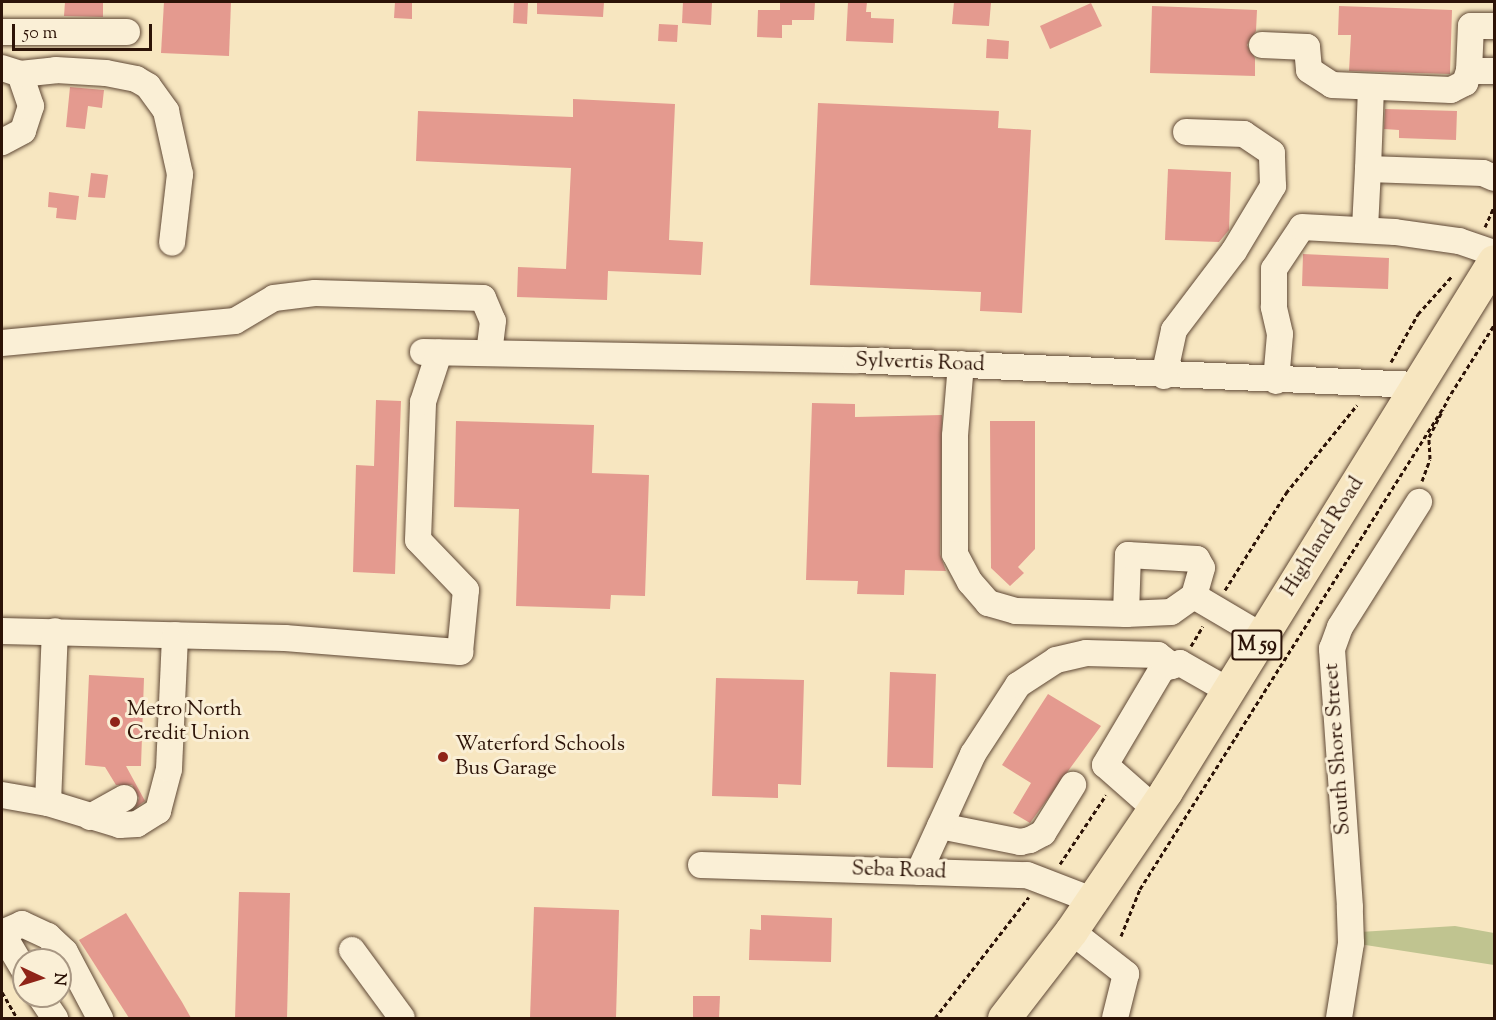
<!DOCTYPE html>
<html>
<head>
<meta charset="utf-8">
<style>
  body { margin:0 }
  #map { position:relative; width:1496px; height:1020px; overflow:hidden; background:#f7e6c0; font-family:"Sorts Mill Goudy",serif }
  div>[style] { position:absolute }
  .green>* { inset:0; background:#c0c490 }
  .building>* { inset:0; background:#e49a8f }
  .path>* { height:3px; margin-top:-1.5px; transform-origin:0; background:repeating-linear-gradient(90deg,#2c1307 0 4.5px,transparent 0 7.5px) }
  .roads { filter:drop-shadow(0 0 2px #5f4835) drop-shadow(0 0 2px #5f4835) }
  .minor>* { height:26px; margin:-13px; padding:0 13px; transform-origin:13px; border-radius:13px; background:#faefd6 }
  .highway>* { height:33px; margin:-16.5px; padding:0 16.5px; transform-origin:16.5px; border-radius:16.5px; background:#f7e6c0 }
  .dots>* { width:16px; height:16px; translate:-50% -50%; box-sizing:border-box; border:3px solid #faefd6; border-radius:50% }
  span { translate:-50% -50%; white-space:nowrap; text-align:center; line-height:1.15; -webkit-text-stroke:6px #faefd6; paint-order:stroke }
  .shield-label span { padding:2px 4px; background:#faefd6; border:2px solid; border-radius:4px; -webkit-text-stroke-width:0 }
  .shield-label { font-size:20px; color:#2c1307; font-weight:700 }
  .street-label { font-size:21px; color:#2c1307 }
  .poi-label { font-size:21px; color:#2c1307 }
  .left { translate:0 -50%; text-align:left }
  .frame { position:absolute; inset:0; border:3px solid #2c1307; pointer-events:none }
  .north { position:absolute; left:12px; top:948px; width:60px; height:60px; box-sizing:border-box; background:#faefd6; border:2px solid #a89783; border-radius:50%; rotate:94deg; font-size:16px; font-weight:700; line-height:24px; text-align:center; color:#2c1307 }
  .north::after { content:''; display:block; margin:auto; width:21px; height:27px; background:#8f2418; clip-path:polygon(50% 0,100% 100%,50% 72%,0 100%) }
  .scale { position:absolute; left:12px; top:24px; width:140px; height:27px; box-sizing:border-box; border:3px solid #2c1307; border-top:0; padding-left:8px; font-size:18px; line-height:21px; white-space:nowrap; color:#2c1307; -webkit-text-stroke:4px #faefd6; paint-order:stroke }
</style>
</head>
<body>
<div id="map">
  <div class="green">
    <i style="clip-path:polygon(1455px 926px,1494px 933px,1494px 965px,1359px 944px,1360px 932px)"></i>
  </div>
  <div class="building">
    <i style="clip-path:polygon(65px 2px,103px 2px,103px 17px,64px 16px)"></i>
    <i style="clip-path:polygon(164px 2px,231px 2px,229px 56px,161px 53px)"></i>
    <i style="clip-path:polygon(395px 2px,412px 2px,412px 19px,394px 18px)"></i>
    <i style="clip-path:polygon(514px 2px,528px 2px,527px 24px,513px 23px)"></i>
    <i style="clip-path:polygon(537px 2px,604px 2px,603px 17px,537px 14px)"></i>
    <i style="clip-path:polygon(683px 2px,712px 2px,711px 25px,682px 23px)"></i>
    <i style="clip-path:polygon(780px 2px,815px 2px,814px 20px,792px 20px,792px 25px,782px 25px,782px 38px,757px 37px,758px 10px,780px 10px)"></i>
    <i style="clip-path:polygon(848px 2px,867px 2px,866px 12px,871px 12px,871px 18px,894px 19px,893px 43px,846px 41px)"></i>
    <i style="clip-path:polygon(954px 2px,991px 3px,989px 26px,952px 24px)"></i>
    <i style="clip-path:polygon(1091px 3px,1102px 26px,1050px 49px,1040px 26px)"></i>
    <i style="clip-path:polygon(1152px 6px,1257px 10px,1256px 31px,1247px 45px,1255px 58px,1255px 76px,1150px 73px)"></i>
    <i style="clip-path:polygon(1339px 6px,1452px 10px,1450px 74px,1349px 71px,1351px 35px,1338px 35px)"></i>
    <i style="clip-path:polygon(659px 24px,678px 25px,677px 42px,658px 41px)"></i>
    <i style="clip-path:polygon(987px 39px,1009px 41px,1008px 59px,986px 58px)"></i>
    <i style="clip-path:polygon(70px 87px,104px 90px,102px 108px,88px 106px,85px 129px,66px 127px)"></i>
    <i style="clip-path:polygon(573px 99px,675px 104px,669px 240px,703px 242px,701px 275px,608px 271px,607px 300px,517px 297px,518px 267px,566px 269px,571px 168px,416px 161px,418px 111px,573px 117px)"></i>
    <i style="clip-path:polygon(818px 103px,999px 111px,998px 128px,1031px 130px,1022px 313px,980px 311px,981px 292px,810px 285px)"></i>
    <i style="clip-path:polygon(1385px 109px,1457px 111px,1456px 140px,1399px 138px,1399px 130px,1384px 129px)"></i>
    <i style="clip-path:polygon(1168px 169px,1231px 172px,1229px 230px,1219px 242px,1165px 240px)"></i>
    <i style="clip-path:polygon(91px 173px,108px 175px,105px 198px,88px 197px)"></i>
    <i style="clip-path:polygon(49px 192px,79px 196px,76px 220px,56px 218px,57px 208px,48px 207px)"></i>
    <i style="clip-path:polygon(1303px 254px,1389px 258px,1388px 289px,1302px 286px)"></i>
    <i style="clip-path:polygon(376px 400px,401px 401px,395px 574px,353px 572px,356px 465px,374px 466px)"></i>
    <i style="clip-path:polygon(812px 403px,855px 404px,855px 417px,942px 415px,940px 554px,946px 571px,905px 570px,904px 595px,857px 594px,858px 581px,806px 580px)"></i>
    <i style="clip-path:polygon(456px 421px,594px 425px,592px 473px,649px 475px,645px 596px,611px 595px,610px 609px,516px 606px,519px 509px,454px 507px)"></i>
    <i style="clip-path:polygon(990px 421px,1035px 421px,1035px 549px,1018px 567px,1024px 573px,1010px 586px,991px 568px)"></i>
    <i style="clip-path:polygon(890px 672px,936px 674px,933px 768px,887px 767px)"></i>
    <i style="clip-path:polygon(89px 675px,144px 678px,141px 766px,126px 766px,145px 801px,135px 808px,139px 798px,132px 785px,116px 785px,105px 767px,85px 765px)"></i>
    <i style="clip-path:polygon(716px 678px,804px 680px,801px 785px,778px 784px,778px 798px,712px 796px)"></i>
    <i style="clip-path:polygon(1048px 694px,1101px 726px,1030px 823px,1013px 813px,1031px 783px,1002px 765px)"></i>
    <i style="clip-path:polygon(239px 892px,290px 893px,287px 1018px,235px 1018px)"></i>
    <i style="clip-path:polygon(534px 907px,619px 910px,616px 1018px,530px 1018px)"></i>
    <i style="clip-path:polygon(126px 913px,182px 1002px,191px 1018px,129px 1018px,79px 940px)"></i>
    <i style="clip-path:polygon(761px 915px,832px 918px,831px 962px,749px 960px,750px 929px,761px 930px)"></i>
    <i style="clip-path:polygon(693px 996px,720px 996px,719px 1018px,693px 1018px)"></i>
  </div>
  <div class="path">
    <i style="left:1485px;top:227px;width:22px;rotate:-66deg"></i>
    <i style="left:1391px;top:362px;width:55px;rotate:-60.6deg"></i>
    <i style="left:1418px;top:314px;width:52px;rotate:-48.1deg"></i>
    <i style="left:1447px;top:400px;width:89px;rotate:-57.9deg"></i>
    <i style="left:1422px;top:481px;width:23px;rotate:-70deg"></i>
    <i style="left:1430px;top:459px;width:22px;rotate:-93deg"></i>
    <i style="left:1429px;top:437px;width:31px;rotate:-63deg"></i>
    <i style="left:1225px;top:590px;width:115px;rotate:-57.8deg"></i>
    <i style="left:1286px;top:493px;width:113px;rotate:-51.1deg"></i>
    <i style="left:1191px;top:646px;width:23px;rotate:-59deg"></i>
    <i style="left:1060px;top:864px;width:83px;rotate:-56.3deg"></i>
    <i style="left:1121px;top:936px;width:51px;rotate:-68deg"></i>
    <i style="left:1140px;top:889px;width:578px;rotate:-57.79deg"></i>
    <i style="left:2px;top:992px;width:30px;rotate:60deg"></i>
    <i style="left:935px;top:1018px;width:153px;rotate:-52.2deg"></i>
  </div>
  <div class="roads">
    <div class="minor">
      <i style="left:2px;top:32px;width:125px"></i>
      <i style="left:1262px;top:45px;width:45px;rotate:2.5deg"></i>
      <i style="left:1307px;top:47px;width:23px;rotate:85deg"></i>
      <i style="left:1309px;top:70px;width:27px;rotate:33deg"></i>
      <i style="left:1332px;top:85px;width:119px;rotate:2.4deg"></i>
      <i style="left:1451px;top:90px;width:16px;rotate:-27deg"></i>
      <i style="left:1465px;top:83px;width:13px;rotate:-72deg"></i>
      <i style="left:1469px;top:71px;width:25px"></i>
      <i style="left:2px;top:68px;width:19px;rotate:18deg"></i>
      <i style="left:20px;top:74px;width:34px;rotate:71deg"></i>
      <i style="left:31px;top:106px;width:26px;rotate:108deg"></i>
      <i style="left:23px;top:131px;width:24px;rotate:152deg"></i>
      <i style="left:1469px;top:71px;width:45px;rotate:-87.5deg"></i>
      <i style="left:1471px;top:26px;width:23px"></i>
      <i style="left:20px;top:74px;width:36px;rotate:-6deg"></i>
      <i style="left:56px;top:70px;width:50px;rotate:3.4deg"></i>
      <i style="left:106px;top:73px;width:31px;rotate:11deg"></i>
      <i style="left:136px;top:79px;width:14px;rotate:30deg"></i>
      <i style="left:148px;top:86px;width:31px;rotate:54deg"></i>
      <i style="left:166px;top:111px;width:65px;rotate:77.5deg"></i>
      <i style="left:180px;top:174px;width:69px;rotate:96.6deg"></i>
      <i style="left:1368px;top:169px;width:82px;rotate:-87.9deg"></i>
      <i style="left:1365px;top:228px;width:59px;rotate:-87.1deg"></i>
      <i style="left:1368px;top:169px;width:115px;rotate:2deg"></i>
      <i style="left:1483px;top:173px;width:12px;rotate:24deg"></i>
      <i style="left:2px;top:343px;width:234px;rotate:-5.4deg"></i>
      <i style="left:235px;top:321px;width:45px;rotate:-30.5deg"></i>
      <i style="left:274px;top:298px;width:41px;rotate:-7deg"></i>
      <i style="left:315px;top:293px;width:168px;rotate:1.7deg"></i>
      <i style="left:483px;top:298px;width:25px;rotate:67deg"></i>
      <i style="left:493px;top:321px;width:32px;rotate:97deg"></i>
      <i style="left:423px;top:352px;width:432px;rotate:1.1deg"></i>
      <i style="left:855px;top:360px;width:562px;rotate:2.55deg"></i>
      <i style="left:961px;top:364px;width:72px;rotate:94.8deg"></i>
      <i style="left:955px;top:436px;width:118px;rotate:90deg"></i>
      <i style="left:955px;top:554px;width:32px;rotate:62deg"></i>
      <i style="left:970px;top:582px;width:28px;rotate:49deg"></i>
      <i style="left:988px;top:603px;width:29px;rotate:16deg"></i>
      <i style="left:1016px;top:611px;width:110px;rotate:1.6deg"></i>
      <i style="left:1126px;top:614px;width:45px;rotate:-2.5deg"></i>
      <i style="left:1171px;top:612px;width:28px;rotate:-35deg"></i>
      <i style="left:1194px;top:596px;width:79px;rotate:30.5deg"></i>
      <i style="left:1164px;top:376px;width:47px;rotate:-77.7deg"></i>
      <i style="left:1174px;top:330px;width:99px;rotate:-52.8deg"></i>
      <i style="left:1234px;top:251px;width:76px;rotate:-59deg"></i>
      <i style="left:1273px;top:186px;width:33px;rotate:-92deg"></i>
      <i style="left:1272px;top:153px;width:34px;rotate:-146deg"></i>
      <i style="left:1244px;top:134px;width:58px;rotate:-178deg"></i>
      <i style="left:1276px;top:381px;width:47px;rotate:-85.1deg"></i>
      <i style="left:1280px;top:334px;width:28px;rotate:-103deg"></i>
      <i style="left:1274px;top:307px;width:38px;rotate:-90deg"></i>
      <i style="left:1274px;top:269px;width:50px;rotate:-56.3deg"></i>
      <i style="left:1302px;top:227px;width:93px;rotate:3.1deg"></i>
      <i style="left:1395px;top:232px;width:65px;rotate:8deg"></i>
      <i style="left:1459px;top:241px;width:37px;rotate:19deg"></i>
      <i style="left:1126px;top:614px;width:59px;rotate:-88.1deg"></i>
      <i style="left:1128px;top:555px;width:69px;rotate:3.3deg"></i>
      <i style="left:1197px;top:559px;width:10px;rotate:61deg"></i>
      <i style="left:1202px;top:568px;width:29px;rotate:106deg"></i>
      <i style="left:2px;top:631px;width:283px;rotate:1.4deg"></i>
      <i style="left:285px;top:638px;width:176px;rotate:4.6deg"></i>
      <i style="left:460px;top:652px;width:62px;rotate:-84.5deg"></i>
      <i style="left:466px;top:590px;width:69px;rotate:-133.8deg"></i>
      <i style="left:418px;top:540px;width:138px;rotate:-87.9deg"></i>
      <i style="left:423px;top:402px;width:52px;rotate:-71.9deg"></i>
      <i style="left:2px;top:795px;width:47px;rotate:9.9deg"></i>
      <i style="left:48px;top:803px;width:172px;rotate:-87.7deg"></i>
      <i style="left:48px;top:803px;width:75px;rotate:17deg"></i>
      <i style="left:120px;top:825px;width:17px;rotate:-3deg"></i>
      <i style="left:137px;top:824px;width:25px;rotate:-32deg"></i>
      <i style="left:158px;top:811px;width:43px;rotate:-75.3deg"></i>
      <i style="left:169px;top:769px;width:134px;rotate:-87.4deg"></i>
      <i style="left:1154px;top:808px;width:65px;rotate:-138.7deg"></i>
      <i style="left:1105px;top:765px;width:112px;rotate:-59.3deg"></i>
      <i style="left:1162px;top:669px;width:19px;rotate:-18deg"></i>
      <i style="left:1180px;top:663px;width:56px;rotate:29.7deg"></i>
      <i style="left:90px;top:817px;width:39px;rotate:-29deg"></i>
      <i style="left:940px;top:826px;width:82px;rotate:11.3deg"></i>
      <i style="left:1020px;top:842px;width:10px;rotate:-11deg"></i>
      <i style="left:1030px;top:840px;width:15px;rotate:-28deg"></i>
      <i style="left:1043px;top:833px;width:57px;rotate:-58deg"></i>
      <i style="left:701px;top:865px;width:326px;rotate:1.8deg"></i>
      <i style="left:1027px;top:875px;width:70px;rotate:21deg"></i>
      <i style="left:919px;top:872px;width:130px;rotate:-65.4deg"></i>
      <i style="left:973px;top:754px;width:82px;rotate:-56.9deg"></i>
      <i style="left:1018px;top:685px;width:45px;rotate:-33.3deg"></i>
      <i style="left:1056px;top:660px;width:31px;rotate:-13deg"></i>
      <i style="left:1086px;top:653px;width:72px;rotate:1.6deg"></i>
      <i style="left:1158px;top:655px;width:18px;rotate:38deg"></i>
      <i style="left:1071px;top:931px;width:70px;rotate:38deg"></i>
      <i style="left:1126px;top:974px;width:45px;rotate:104deg"></i>
      <i style="left:2px;top:933px;width:22px;rotate:-24deg"></i>
      <i style="left:22px;top:924px;width:29px;rotate:25deg"></i>
      <i style="left:48px;top:936px;width:23px;rotate:43deg"></i>
      <i style="left:65px;top:952px;width:75px;rotate:62.1deg"></i>
      <i style="left:2px;top:933px;width:43px;rotate:59.3deg"></i>
      <i style="left:352px;top:950px;width:84px;rotate:53.7deg"></i>
      <i style="left:40px;top:996px;width:27px;rotate:56deg"></i>
      <i style="left:1339px;top:1018px;width:76px;rotate:-80.9deg"></i>
      <i style="left:1351px;top:943px;width:36px;rotate:-92deg"></i>
      <i style="left:1350px;top:907px;width:259px;rotate:-94deg"></i>
      <i style="left:1332px;top:649px;width:23px;rotate:-70deg"></i>
      <i style="left:1340px;top:627px;width:148px;rotate:-57.7deg"></i>
    </div>
    <div class="highway">
      <i style="left:1004px;top:1018px;width:110px;rotate:-52.4deg"></i>
      <i style="left:1071px;top:931px;width:169px;rotate:-55.8deg"></i>
      <i style="left:1166px;top:791px;width:623px;rotate:-58.25deg"></i>
    </div>
  </div>
  <div class="dots">
    <i style="left:115px;top:722px;background:#8f2418"></i>
    <i style="left:443px;top:757px;background:#8f2418"></i>
  </div>
  <div class="shield-label">
    <span style="left:1257px;top:645px">M 59</span>
  </div>
  <div class="street-label">
    <span style="left:920px;top:363px;rotate:2deg">Sylvertis Road</span>
    <span style="left:1323px;top:537px;rotate:-58deg">Highland Road</span>
    <span style="left:1338px;top:749px;rotate:-94deg">South Shore Street</span>
    <span style="left:899px;top:871px;rotate:2deg">Seba Road</span>
  </div>
  <div class="poi-label">
    <span class="left" style="left:127px;top:722px">Metro North<br>Credit Union</span>
    <span class="left" style="left:455px;top:757px">Waterford Schools<br>Bus Garage</span>
  </div>
  <div class="frame"></div>
  <div class="north">N</div>
  <div class="scale">50 m</div>
</div>
</body>
</html>
